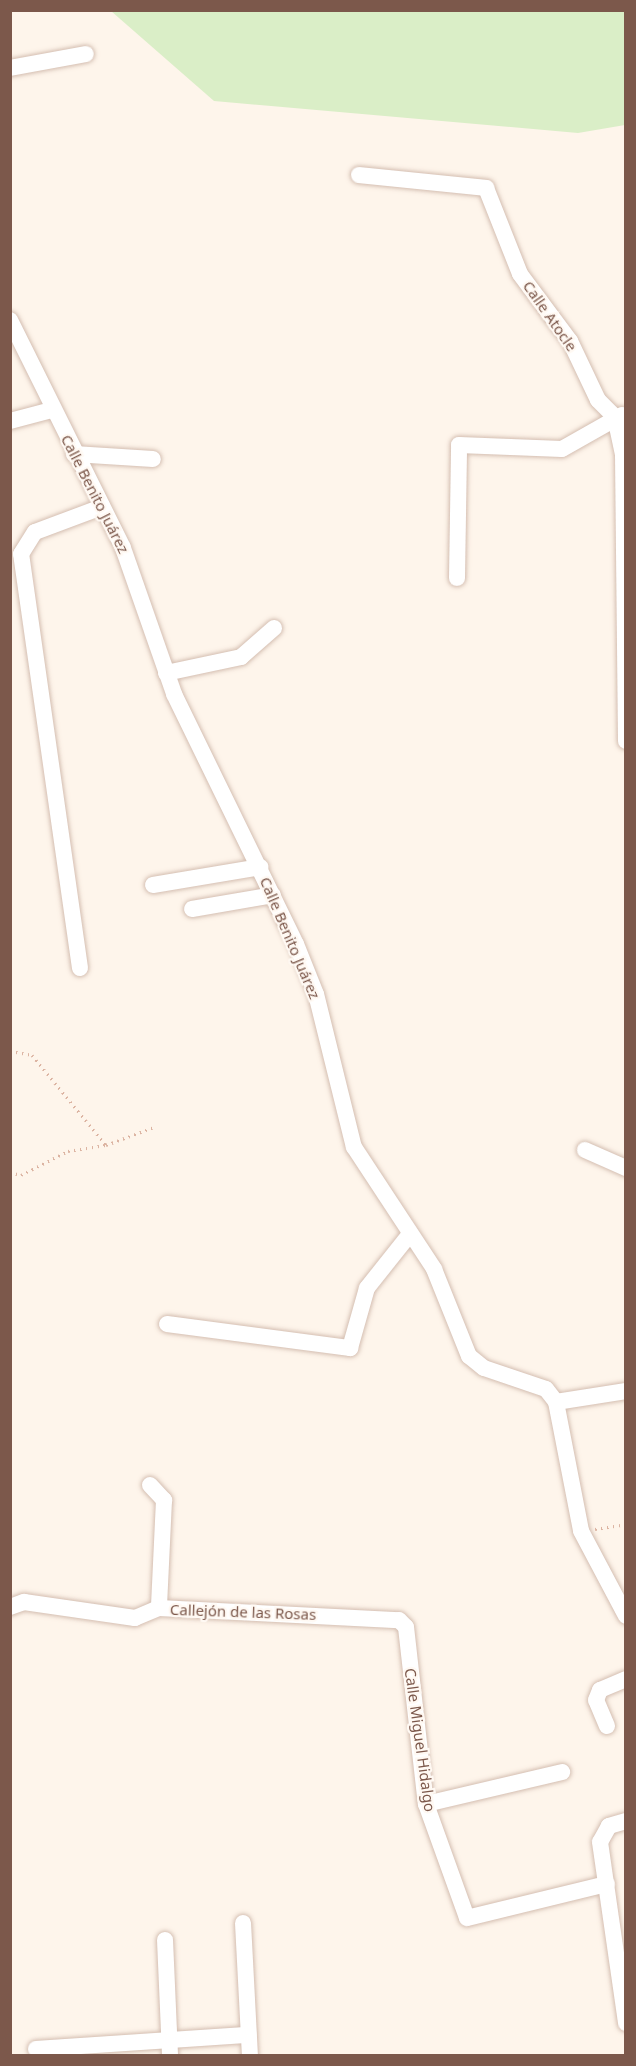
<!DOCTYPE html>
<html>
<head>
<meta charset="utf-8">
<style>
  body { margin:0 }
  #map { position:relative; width:636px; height:2066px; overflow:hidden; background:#fef5eb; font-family:"Noto Sans",sans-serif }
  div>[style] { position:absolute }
  .green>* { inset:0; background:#daeec7 }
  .path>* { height:3px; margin-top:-1.5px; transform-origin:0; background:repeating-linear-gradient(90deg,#dcb4a2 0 1.5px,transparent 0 6px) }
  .roads { filter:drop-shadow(0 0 2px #d4beb1) drop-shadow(0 0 2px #d4beb1) }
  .minor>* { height:16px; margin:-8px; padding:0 8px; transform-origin:8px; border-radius:8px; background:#fff }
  span { translate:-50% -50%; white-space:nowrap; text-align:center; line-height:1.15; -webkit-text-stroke:4.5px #fff9f3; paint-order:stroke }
  .street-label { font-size:15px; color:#7c584b }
  .frame { position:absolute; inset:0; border:12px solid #7c584b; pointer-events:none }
</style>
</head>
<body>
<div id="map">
  <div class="green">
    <i style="clip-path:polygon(111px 11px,625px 11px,625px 125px,578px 133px,214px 101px)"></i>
  </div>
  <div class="path">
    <i style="left:10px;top:1051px;width:22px;rotate:10deg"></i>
    <i style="left:32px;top:1055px;width:117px;rotate:50.6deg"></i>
    <i style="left:10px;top:1172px;width:11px;rotate:15deg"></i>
    <i style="left:21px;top:1175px;width:53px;rotate:-27.1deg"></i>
    <i style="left:68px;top:1151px;width:38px;rotate:-9deg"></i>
    <i style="left:106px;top:1145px;width:51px;rotate:-20.6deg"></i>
    <i style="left:595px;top:1529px;width:31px;rotate:-9deg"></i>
  </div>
  <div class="roads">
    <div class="minor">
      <i style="left:10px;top:68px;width:77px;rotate:-10.4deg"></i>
      <i style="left:359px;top:175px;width:128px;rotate:5.8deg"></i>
      <i style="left:486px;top:188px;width:92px;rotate:68.4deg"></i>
      <i style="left:520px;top:274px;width:84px;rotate:53.3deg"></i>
      <i style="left:570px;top:341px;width:65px;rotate:64.6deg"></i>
      <i style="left:598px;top:400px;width:24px;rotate:45deg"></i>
      <i style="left:615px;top:417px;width:39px;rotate:78deg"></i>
      <i style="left:623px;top:455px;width:286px;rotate:89.4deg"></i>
      <i style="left:10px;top:320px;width:254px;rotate:63.6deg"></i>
      <i style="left:123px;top:548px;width:155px;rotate:70.7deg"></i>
      <i style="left:174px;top:694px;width:278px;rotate:64deg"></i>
      <i style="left:296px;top:944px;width:54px;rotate:68.2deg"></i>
      <i style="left:316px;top:994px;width:158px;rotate:76.1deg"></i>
      <i style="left:354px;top:1147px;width:146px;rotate:56.7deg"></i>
      <i style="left:434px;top:1269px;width:94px;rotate:68.1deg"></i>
      <i style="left:469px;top:1356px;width:19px;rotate:39deg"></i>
      <i style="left:484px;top:1368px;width:65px;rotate:18.7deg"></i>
      <i style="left:546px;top:1389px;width:16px;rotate:52deg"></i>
      <i style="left:556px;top:1402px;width:131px;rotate:79deg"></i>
      <i style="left:581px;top:1531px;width:96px;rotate:62.1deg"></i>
      <i style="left:10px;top:421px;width:43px;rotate:-14.7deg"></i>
      <i style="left:74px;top:454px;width:79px;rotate:3.6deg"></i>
      <i style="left:457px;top:578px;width:133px;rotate:-89.1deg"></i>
      <i style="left:459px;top:445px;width:103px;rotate:2.2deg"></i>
      <i style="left:562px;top:449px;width:69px;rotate:-29.5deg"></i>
      <i style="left:166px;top:673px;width:77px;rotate:-12deg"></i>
      <i style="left:241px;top:657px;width:44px;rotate:-41.3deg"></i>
      <i style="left:153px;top:885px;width:109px;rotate:-9.5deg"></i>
      <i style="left:192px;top:909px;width:82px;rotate:-9.8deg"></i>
      <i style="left:80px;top:968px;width:418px;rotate:-98.1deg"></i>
      <i style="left:21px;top:554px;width:26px;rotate:-58deg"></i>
      <i style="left:35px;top:532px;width:72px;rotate:-20.5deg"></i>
      <i style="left:585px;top:1150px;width:45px;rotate:23.7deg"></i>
      <i style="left:167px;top:1324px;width:185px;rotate:7.5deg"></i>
      <i style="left:350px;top:1348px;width:62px;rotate:-74.2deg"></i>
      <i style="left:367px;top:1288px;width:69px;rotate:-51.5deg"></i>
      <i style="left:556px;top:1402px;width:71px;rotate:-8.9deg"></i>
      <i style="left:150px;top:1485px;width:21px;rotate:47deg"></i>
      <i style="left:164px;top:1500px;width:108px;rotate:92.7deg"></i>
      <i style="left:10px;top:1607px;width:15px;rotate:-20deg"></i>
      <i style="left:24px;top:1602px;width:112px;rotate:8.2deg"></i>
      <i style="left:135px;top:1618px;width:26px;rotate:-23deg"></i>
      <i style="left:159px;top:1608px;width:240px;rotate:2.9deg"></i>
      <i style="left:399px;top:1620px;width:10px;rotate:45deg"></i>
      <i style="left:406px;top:1627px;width:178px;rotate:83.6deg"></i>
      <i style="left:426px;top:1804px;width:121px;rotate:70.2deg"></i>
      <i style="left:467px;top:1918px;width:144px;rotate:-13.7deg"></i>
      <i style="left:607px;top:1726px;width:28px;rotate:-113deg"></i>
      <i style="left:596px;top:1700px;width:11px;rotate:-68deg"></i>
      <i style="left:600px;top:1690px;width:28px;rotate:-23deg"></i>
      <i style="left:426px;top:1804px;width:140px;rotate:-13.2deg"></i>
      <i style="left:626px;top:1821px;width:18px;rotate:164deg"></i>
      <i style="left:609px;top:1826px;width:18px;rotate:119deg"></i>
      <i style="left:600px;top:1842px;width:183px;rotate:81.8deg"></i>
      <i style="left:243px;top:1923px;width:133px;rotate:87deg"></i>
      <i style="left:165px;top:1940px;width:116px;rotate:87.5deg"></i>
      <i style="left:36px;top:2049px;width:213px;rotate:-3.8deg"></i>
    </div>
  </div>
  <div class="street-label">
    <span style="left:550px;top:316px;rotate:55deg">Calle Atocle</span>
    <span style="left:95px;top:494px;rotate:63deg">Calle Benito Juárez</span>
    <span style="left:290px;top:938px;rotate:67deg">Calle Benito Juárez</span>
    <span style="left:243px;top:1612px;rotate:2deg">Callejón de las Rosas</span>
    <span style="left:420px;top:1740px;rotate:82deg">Calle Miguel Hidalgo</span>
  </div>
  <div class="frame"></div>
</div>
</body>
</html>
